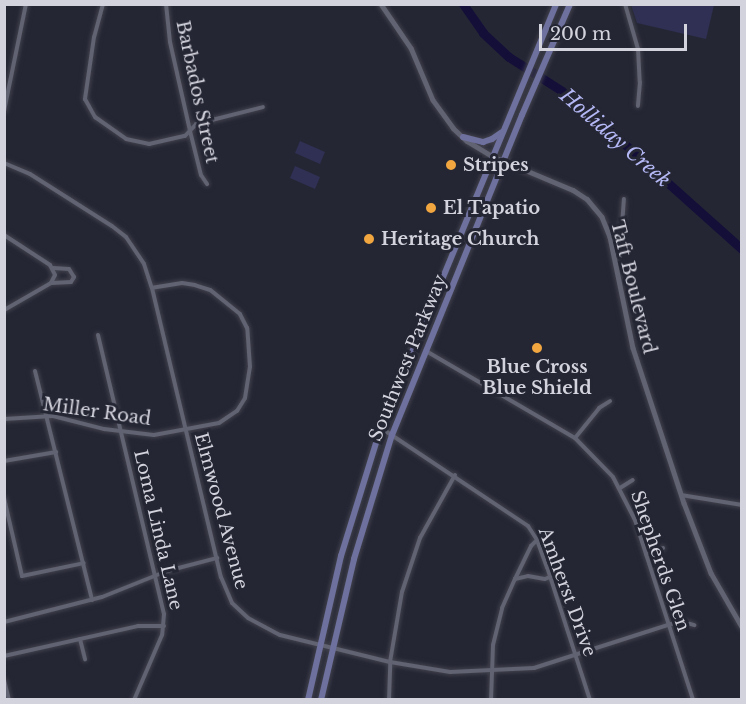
<!DOCTYPE html>
<html>
<head>
<meta charset="utf-8">
<style>
  body { margin:0 }
  #map { position:relative; width:746px; height:704px; overflow:hidden; background:#252634; font-family:"Libre Baskerville",serif }
  div>[style] { position:absolute }
  .green>* { inset:0; background:#2f3053 }
  .river>* { height:9px; margin:-4.5px; padding:0 4.5px; transform-origin:4.5px; border-radius:4.5px; background:#130f39 }
  .roads { filter:drop-shadow(0 0 2px #41424d) drop-shadow(0 0 2px #41424d) }
  .minor>* { height:4px; margin:-2px; padding:0 2px; transform-origin:2px; border-radius:2px; background:#616272 }
  .tertiary>* { height:4.5px; margin:-2.25px; padding:0 2.25px; transform-origin:2.25px; border-radius:2.25px; background:#616272 }
  .primary>* { height:6px; margin:-3px; padding:0 3px; transform-origin:3px; border-radius:3px; background:#6e709d }
  .dots>* { width:16px; height:16px; translate:-50% -50%; box-sizing:border-box; border:3px solid #252634; border-radius:50% }
  span { translate:-50% -50%; white-space:nowrap; text-align:center; line-height:1.15; -webkit-text-stroke:6px #252634; paint-order:stroke }
  .street-label { font-size:18px; color:#d2d3dc }
  .poi-label { font-size:18px; color:#d2d3dc; font-weight:700 }
  .left { translate:0 -50%; text-align:left }
  .water-label { font-size:20px; color:#b4b8f5; font-style:italic }
  .frame { position:absolute; inset:0; border:6px solid #d2d3dc; pointer-events:none }
  .scale { position:absolute; left:539px; top:24px; width:148px; height:27px; box-sizing:border-box; border:3px solid #d2d3dc; border-top:0; padding-left:8px; font-size:18px; line-height:21px; white-space:nowrap; color:#d2d3dc; -webkit-text-stroke:4px #252634; paint-order:stroke }
</style>
</head>
<body>
<div id="map">
  <div class="green">
    <i style="clip-path:polygon(631px 5px,631px 4px,714px 5px,706px 39px,637px 23px)"></i>
    <i style="clip-path:polygon(300px 141px,325px 152px,320px 164px,295px 153px)"></i>
    <i style="clip-path:polygon(295px 166px,320px 177px,315px 189px,290px 178px)"></i>
  </div>
  <div class="river">
    <i style="left:463px;top:4px;width:35px;rotate:55deg"></i>
    <i style="left:483px;top:33px;width:35px;rotate:43deg"></i>
    <i style="left:509px;top:57px;width:76px;rotate:32.6deg"></i>
    <i style="left:573px;top:98px;width:227px;rotate:41.8deg"></i>
  </div>
  <div class="roads">
    <div class="minor">
      <i style="left:103px;top:4px;width:34px;rotate:105deg"></i>
      <i style="left:94px;top:37px;width:63px;rotate:98.3deg"></i>
      <i style="left:85px;top:99px;width:21px;rotate:61deg"></i>
      <i style="left:95px;top:117px;width:38px;rotate:35deg"></i>
      <i style="left:126px;top:139px;width:24px;rotate:12deg"></i>
      <i style="left:149px;top:144px;width:37px;rotate:-13deg"></i>
      <i style="left:185px;top:136px;width:16px;rotate:-47deg"></i>
      <i style="left:196px;top:124px;width:69px;rotate:-14.2deg"></i>
      <i style="left:166px;top:4px;width:38px;rotate:84deg"></i>
      <i style="left:170px;top:42px;width:91px;rotate:77.3deg"></i>
      <i style="left:190px;top:131px;width:45px;rotate:76deg"></i>
      <i style="left:201px;top:175px;width:11px;rotate:56deg"></i>
      <i style="left:625px;top:4px;width:47px;rotate:73.9deg"></i>
      <i style="left:638px;top:49px;width:33px;rotate:87deg"></i>
      <i style="left:640px;top:82px;width:24px;rotate:95deg"></i>
      <i style="left:4px;top:111px;width:109px;rotate:-78.4deg"></i>
      <i style="left:4px;top:163px;width:28px;rotate:23deg"></i>
      <i style="left:30px;top:174px;width:97px;rotate:32.4deg"></i>
      <i style="left:112px;top:226px;width:18px;rotate:38deg"></i>
      <i style="left:126px;top:237px;width:32px;rotate:56deg"></i>
      <i style="left:144px;top:264px;width:25px;rotate:72deg"></i>
      <i style="left:152px;top:288px;width:297px;rotate:76.6deg"></i>
      <i style="left:221px;top:577px;width:28px;rotate:67deg"></i>
      <i style="left:232px;top:603px;width:22px;rotate:43deg"></i>
      <i style="left:248px;top:618px;width:36px;rotate:28deg"></i>
      <i style="left:280px;top:635px;width:113px;rotate:13.8deg"></i>
      <i style="left:390px;top:662px;width:61px;rotate:9.5deg"></i>
      <i style="left:450px;top:672px;width:84px;rotate:-2.7deg"></i>
      <i style="left:534px;top:668px;width:153px;rotate:-17.8deg"></i>
      <i style="left:680px;top:621px;width:15px;rotate:16deg"></i>
      <i style="left:4px;top:235px;width:55px;rotate:33.1deg"></i>
      <i style="left:50px;top:265px;width:11px;rotate:63deg"></i>
      <i style="left:55px;top:275px;width:9px;rotate:117deg"></i>
      <i style="left:51px;top:283px;width:54px;rotate:150.1deg"></i>
      <i style="left:610px;top:237px;width:16px;rotate:-43deg"></i>
      <i style="left:622px;top:226px;width:27px;rotate:-86deg"></i>
      <i style="left:52px;top:283px;width:19px;rotate:-3deg"></i>
      <i style="left:71px;top:282px;width:6px;rotate:-59deg"></i>
      <i style="left:74px;top:277px;width:9px;rotate:-122deg"></i>
      <i style="left:69px;top:269px;width:16px;rotate:-176deg"></i>
      <i style="left:98px;top:335px;width:287px;rotate:76.7deg"></i>
      <i style="left:164px;top:614px;width:21px;rotate:95deg"></i>
      <i style="left:162px;top:635px;width:71px;rotate:113.3deg"></i>
      <i style="left:426px;top:351px;width:173px;rotate:30.3deg"></i>
      <i style="left:575px;top:438px;width:54px;rotate:45.7deg"></i>
      <i style="left:613px;top:477px;width:48px;rotate:62.9deg"></i>
      <i style="left:635px;top:520px;width:189px;rotate:72.1deg"></i>
      <i style="left:35px;top:371px;width:236px;rotate:76deg"></i>
      <i style="left:4px;top:419px;width:49px;rotate:-3.5deg"></i>
      <i style="left:53px;top:416px;width:53px;rotate:14.3deg"></i>
      <i style="left:104px;top:429px;width:50px;rotate:6.8deg"></i>
      <i style="left:154px;top:435px;width:66px;rotate:-10.5deg"></i>
      <i style="left:219px;top:423px;width:22px;rotate:-34deg"></i>
      <i style="left:237px;top:411px;width:15px;rotate:-58deg"></i>
      <i style="left:245px;top:398px;width:31px;rotate:-81deg"></i>
      <i style="left:250px;top:367px;width:39px;rotate:-94deg"></i>
      <i style="left:247px;top:328px;width:16px;rotate:-117deg"></i>
      <i style="left:240px;top:314px;width:38px;rotate:-141deg"></i>
      <i style="left:210px;top:290px;width:16px;rotate:-162deg"></i>
      <i style="left:195px;top:285px;width:13px;rotate:-171deg"></i>
      <i style="left:182px;top:283px;width:30px;rotate:171deg"></i>
      <i style="left:381px;top:428px;width:177px;rotate:33.7deg"></i>
      <i style="left:528px;top:526px;width:17px;rotate:57deg"></i>
      <i style="left:537px;top:540px;width:29px;rotate:70deg"></i>
      <i style="left:547px;top:567px;width:140px;rotate:72.1deg"></i>
      <i style="left:575px;top:438px;width:38px;rotate:-51deg"></i>
      <i style="left:599px;top:408px;width:13px;rotate:-32deg"></i>
      <i style="left:4px;top:461px;width:53px;rotate:-9.8deg"></i>
      <i style="left:620px;top:488px;width:15px;rotate:-32deg"></i>
      <i style="left:681px;top:495px;width:62px;rotate:9.3deg"></i>
      <i style="left:4px;top:498px;width:80px;rotate:77deg"></i>
      <i style="left:22px;top:576px;width:63px;rotate:-11.8deg"></i>
      <i style="left:646px;top:554px;width:18px;rotate:-19deg"></i>
      <i style="left:515px;top:579px;width:37px;rotate:-64deg"></i>
      <i style="left:531px;top:546px;width:8px;rotate:-45deg"></i>
      <i style="left:4px;top:622px;width:101px;rotate:-14.3deg"></i>
      <i style="left:102px;top:597px;width:70px;rotate:-21.8deg"></i>
      <i style="left:167px;top:571px;width:52px;rotate:-14.6deg"></i>
      <i style="left:80px;top:639px;width:21px;rotate:76deg"></i>
      <i style="left:4px;top:656px;width:137px;rotate:-12.6deg"></i>
      <i style="left:138px;top:626px;width:26px"></i>
      <i style="left:4px;top:680px;width:21px;rotate:76deg"></i>
      <i style="left:389px;top:700px;width:38px;rotate:-88deg"></i>
      <i style="left:390px;top:662px;width:71px;rotate:-80.3deg"></i>
      <i style="left:402px;top:592px;width:57px;rotate:-71.6deg"></i>
      <i style="left:420px;top:538px;width:72px;rotate:-60.9deg"></i>
      <i style="left:491px;top:700px;width:55px;rotate:-87.9deg"></i>
      <i style="left:493px;top:645px;width:38px;rotate:-76deg"></i>
      <i style="left:502px;top:608px;width:32px;rotate:-66deg"></i>
      <i style="left:515px;top:579px;width:13px;rotate:-13deg"></i>
      <i style="left:528px;top:576px;width:17px;rotate:10deg"></i>
      <i style="left:545px;top:579px;width:5px;rotate:-22deg"></i>
    </div>
    <div class="tertiary">
      <i style="left:381px;top:4px;width:53px;rotate:55.7deg"></i>
      <i style="left:411px;top:48px;width:56px;rotate:67.1deg"></i>
      <i style="left:433px;top:100px;width:34px;rotate:54deg"></i>
      <i style="left:453px;top:128px;width:19px;rotate:43deg"></i>
      <i style="left:467px;top:141px;width:29px;rotate:31deg"></i>
      <i style="left:492px;top:156px;width:88px;rotate:22.8deg"></i>
      <i style="left:573px;top:190px;width:17px;rotate:33deg"></i>
      <i style="left:587px;top:199px;width:23px;rotate:50deg"></i>
      <i style="left:602px;top:217px;width:22px;rotate:68deg"></i>
      <i style="left:610px;top:237px;width:113px;rotate:78.3deg"></i>
      <i style="left:633px;top:348px;width:163px;rotate:71.8deg"></i>
      <i style="left:684px;top:503px;width:75px;rotate:68.9deg"></i>
      <i style="left:711px;top:573px;width:62px;rotate:60.1deg"></i>
    </div>
    <div class="primary">
      <i style="left:463px;top:137px;width:21px;rotate:14deg"></i>
      <i style="left:483px;top:142px;width:9px;rotate:-18deg"></i>
      <i style="left:492px;top:139px;width:12px;rotate:-35deg"></i>
      <i style="left:308px;top:700px;width:148px;rotate:-77.1deg"></i>
      <i style="left:341px;top:556px;width:135px;rotate:-72.8deg"></i>
      <i style="left:381px;top:427px;width:458px;rotate:-67.5deg"></i>
      <i style="left:321px;top:700px;width:145px;rotate:-76.8deg"></i>
      <i style="left:354px;top:559px;width:130px;rotate:-73deg"></i>
      <i style="left:392px;top:435px;width:345px;rotate:-67.9deg"></i>
      <i style="left:522px;top:115px;width:121px;rotate:-66.6deg"></i>
    </div>
  </div>
  <div class="dots">
    <i style="left:451px;top:165px;background:#f1a63f"></i>
    <i style="left:431px;top:208px;background:#f1a63f"></i>
    <i style="left:369px;top:239px;background:#f1a63f"></i>
    <i style="left:537px;top:348px;background:#f1a63f"></i>
  </div>
  <div class="street-label">
    <span style="left:197px;top:92px;rotate:78deg">Barbados Street</span>
    <span style="left:633px;top:287px;rotate:76deg">Taft Boulevard</span>
    <span style="left:408px;top:358px;rotate:-68deg">Southwest Parkway</span>
    <span style="left:97px;top:412px;rotate:8deg">Miller Road</span>
    <span style="left:221px;top:511px;rotate:75deg">Elmwood Avenue</span>
    <span style="left:158px;top:530px;rotate:77deg">Loma Linda Lane</span>
    <span style="left:660px;top:561px;rotate:71deg">Shepherds Glen</span>
    <span style="left:567px;top:592px;rotate:70deg">Amherst Drive</span>
  </div>
  <div class="poi-label">
    <span class="left" style="left:463px;top:165px">Stripes</span>
    <span class="left" style="left:443px;top:208px">El Tapatio</span>
    <span class="left" style="left:381px;top:239px">Heritage Church</span>
    <span style="left:537px;top:378px">Blue Cross<br>Blue Shield</span>
  </div>
  <div class="water-label">
    <span style="left:615px;top:138px;rotate:41deg">Holliday Creek</span>
  </div>
  <div class="frame"></div>
  <div class="scale">200 m</div>
</div>
</body>
</html>
